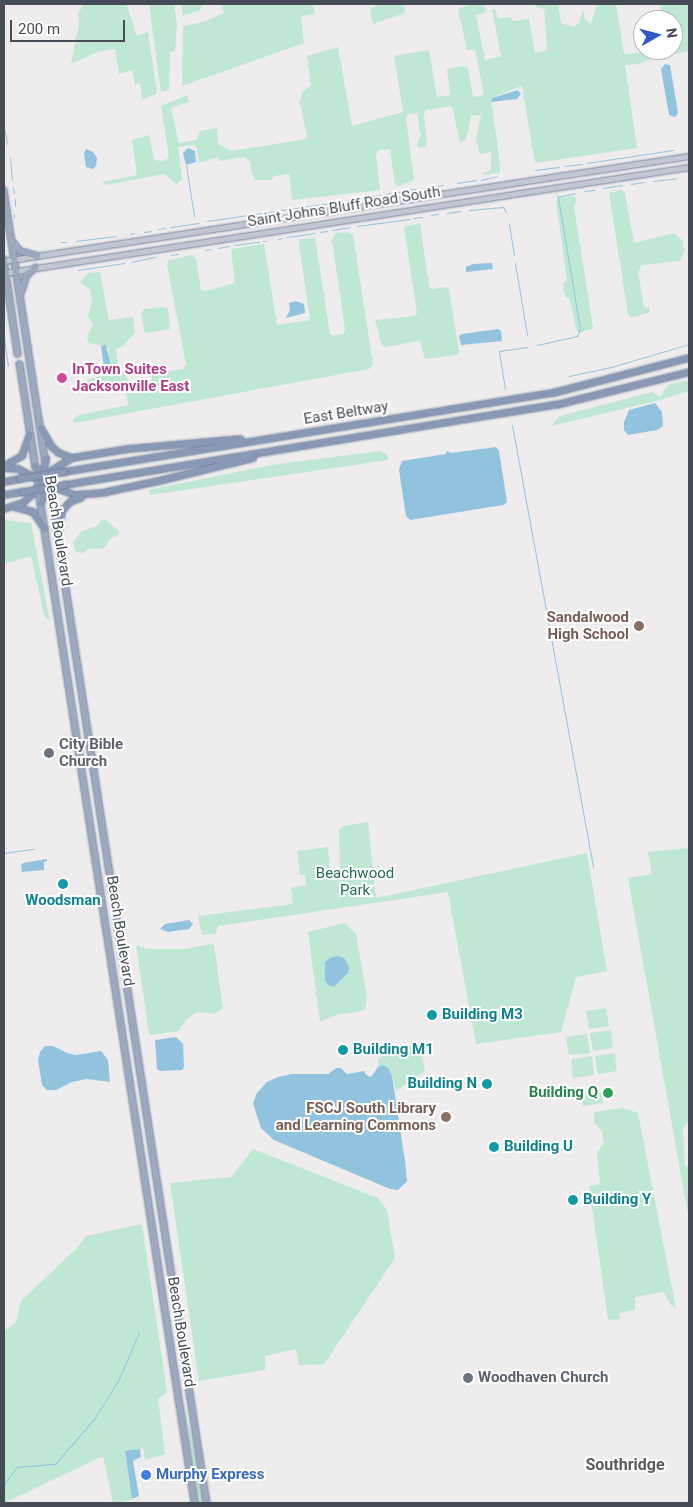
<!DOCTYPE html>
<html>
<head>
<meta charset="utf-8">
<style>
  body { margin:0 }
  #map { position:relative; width:693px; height:1507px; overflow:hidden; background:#eeecec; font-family:Roboto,sans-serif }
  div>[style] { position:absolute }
  .green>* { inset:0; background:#bee8d4 }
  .water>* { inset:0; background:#91c3df }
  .stream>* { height:1px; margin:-0.5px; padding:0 0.5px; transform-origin:0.5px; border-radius:0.5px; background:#91c3df }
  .roads { filter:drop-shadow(0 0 1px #7483a0) drop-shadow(0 0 1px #7483a0) }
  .secondary>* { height:5px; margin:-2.5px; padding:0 2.5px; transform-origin:2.5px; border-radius:2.5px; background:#c0c6d2 }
  .trunk>* { height:5.5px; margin:-2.75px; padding:0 2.75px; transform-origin:2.75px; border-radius:2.75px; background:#9ca8be }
  .motorway>* { height:6px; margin:-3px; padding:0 3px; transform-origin:3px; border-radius:3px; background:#8998b5 }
  .bridges { filter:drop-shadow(0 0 1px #7483a0) drop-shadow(0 0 1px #7483a0) }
  .motorway-bridge>* { height:6px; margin:-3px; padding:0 3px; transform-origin:3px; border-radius:3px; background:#8998b5 }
  .dots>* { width:14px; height:14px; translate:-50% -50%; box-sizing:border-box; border:2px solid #fff; border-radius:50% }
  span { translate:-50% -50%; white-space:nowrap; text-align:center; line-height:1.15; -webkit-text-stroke:4px #fff; paint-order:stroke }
  .street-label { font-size:15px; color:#464c56 }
  .hotel-label { font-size:15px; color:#b23c85; font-weight:700 }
  .left { translate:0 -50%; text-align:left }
  .education-label { font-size:15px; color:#785e54; font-weight:700 }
  .right { translate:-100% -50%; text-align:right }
  .worship-label { font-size:15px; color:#5b616d; font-weight:700 }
  .park-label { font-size:15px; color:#216d53 }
  .culture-label { font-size:15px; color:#0d838f; font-weight:700 }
  .leisure-label { font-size:15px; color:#27864d; font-weight:700 }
  .shop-label { font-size:15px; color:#366cbe; font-weight:700 }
  .neighbourhood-label { font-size:16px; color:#595b5f; font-weight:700 }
  .frame { position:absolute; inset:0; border:5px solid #464c56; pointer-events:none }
  .north { position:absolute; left:633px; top:10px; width:50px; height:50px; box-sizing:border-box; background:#fff; border:1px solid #b5b7bb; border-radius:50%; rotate:82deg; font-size:14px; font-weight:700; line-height:20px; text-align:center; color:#464c56 }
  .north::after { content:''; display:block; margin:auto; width:18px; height:22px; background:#2f5ac5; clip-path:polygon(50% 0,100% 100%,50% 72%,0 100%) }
  .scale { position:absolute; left:10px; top:20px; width:115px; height:22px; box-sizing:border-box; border:2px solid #464c56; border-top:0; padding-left:6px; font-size:15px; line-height:18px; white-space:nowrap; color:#464c56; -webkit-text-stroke:4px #fff; paint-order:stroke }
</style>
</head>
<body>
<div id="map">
  <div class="green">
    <i style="clip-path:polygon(84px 4px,130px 4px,127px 6px,137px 36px,148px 32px,157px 93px,142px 100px,140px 83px,135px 84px,132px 70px,119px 74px,115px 49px,100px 51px,71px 64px,79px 24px,78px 13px)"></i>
    <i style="clip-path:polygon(149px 4px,174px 4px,177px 23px,175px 51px,170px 52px,169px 90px,161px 92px)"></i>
    <i style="clip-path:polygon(181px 4px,203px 4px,200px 10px,183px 16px)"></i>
    <i style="clip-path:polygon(221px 4px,313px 4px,315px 14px,301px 16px,304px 43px,182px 86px,183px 26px,203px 22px,224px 13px)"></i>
    <i style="clip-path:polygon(379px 4px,404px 4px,405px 13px,373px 24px,370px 9px)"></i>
    <i style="clip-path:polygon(472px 4px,484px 4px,486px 12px,476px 15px,485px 60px,501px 56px,492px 10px,495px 9px,498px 18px,511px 17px,512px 21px,529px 19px,535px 53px,547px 50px,544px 9px,536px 7px,535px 4px,558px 4px,561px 23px,574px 27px,579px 23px,583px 9px,585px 20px,591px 24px,597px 4px,616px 4px,624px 54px,673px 50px,673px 20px,662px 20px,660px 4px,689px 4px,689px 51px,653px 58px,639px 64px,625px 65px,637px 148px,535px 163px,522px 86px,491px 98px,499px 157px,500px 172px,498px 173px,483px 175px,483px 173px,491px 170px,491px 152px,480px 154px,476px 140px,481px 115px,471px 116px,466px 140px,460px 143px,452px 106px,426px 110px,424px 113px,427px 147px,418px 148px,417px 142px,421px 136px,417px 113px,408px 114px,406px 118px,414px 180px,399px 186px,395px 185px,390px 149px,379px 150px,376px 155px,380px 190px,292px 200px,289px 174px,275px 176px,271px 180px,255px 180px,252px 175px,250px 162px,244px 157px,220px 161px,218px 157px,199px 163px,196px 145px,178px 147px,182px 180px,176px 184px,164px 174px,106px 185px,102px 182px,137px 175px,132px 140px,149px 135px,154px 160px,163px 161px,169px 158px,161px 106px,188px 95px,188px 102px,171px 108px,179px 143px,196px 140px,200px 131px,217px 128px,218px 144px,232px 151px,306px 139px,307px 136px,300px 103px,302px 92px,311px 86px,307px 56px,338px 47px,352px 126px,403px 112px,394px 56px,429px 50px,437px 97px,450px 95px,447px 69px,462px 66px,468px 68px,473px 97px,484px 95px,475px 50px,467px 50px,458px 9px)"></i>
    <i style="clip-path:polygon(621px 190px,625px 193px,634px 243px,674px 233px,683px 241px,684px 252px,680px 261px,642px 265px,638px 272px,644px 307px,649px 308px,650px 312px,631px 318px,628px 314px,609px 193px)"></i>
    <i style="clip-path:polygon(573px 196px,577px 199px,574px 207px,593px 328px,579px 333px,576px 329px,570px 299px,565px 297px,563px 284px,567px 280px,556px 201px,558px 198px)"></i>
    <i style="clip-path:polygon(420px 223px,429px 287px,433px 289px,446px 287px,449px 289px,459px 352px,457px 355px,425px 359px,420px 341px,385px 347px,382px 346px,375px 320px,414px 316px,417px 313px,404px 227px)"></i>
    <i style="clip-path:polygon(348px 232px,353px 235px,373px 364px,369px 369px,74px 423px,73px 419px,79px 415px,128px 405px,126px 391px,119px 382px,109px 382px,92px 391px,88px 389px,87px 380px,111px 373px,108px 347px,89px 343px,87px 336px,93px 325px,88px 316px,92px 301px,90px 290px,80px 282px,88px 273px,100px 272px,108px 317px,110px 320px,133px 317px,135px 333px,122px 347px,116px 349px,119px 373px,124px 374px,133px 387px,138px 390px,152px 388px,152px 375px,154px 373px,183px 369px,186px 364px,167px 265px,169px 260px,192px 255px,196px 259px,201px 290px,206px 291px,235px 283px,231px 249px,264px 244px,277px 325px,310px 320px,299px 244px,300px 239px,315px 238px,330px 334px,334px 336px,343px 334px,345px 329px,332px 240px,336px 233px)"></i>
    <i style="clip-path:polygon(163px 307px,168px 309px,170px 329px,145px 333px,141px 313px,144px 309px)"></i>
    <i style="clip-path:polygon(689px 380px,689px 391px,660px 400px,551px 426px,560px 416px,652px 392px,660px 397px,668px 385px)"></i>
    <i style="clip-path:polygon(380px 451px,387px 455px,388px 460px,150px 495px,149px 490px,271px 465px)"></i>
    <i style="clip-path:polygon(4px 520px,31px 523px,50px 622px,44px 615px,31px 556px,4px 564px)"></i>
    <i style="clip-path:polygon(101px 520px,106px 520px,119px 531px,119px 535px,111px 538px,104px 548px,89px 549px,82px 553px,75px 551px,73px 542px,82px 531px,97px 526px)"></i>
    <i style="clip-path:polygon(368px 822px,376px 898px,587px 853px,607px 971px,576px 977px,561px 1032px,476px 1044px,448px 892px,218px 926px,216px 934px,202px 935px,198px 916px,293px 904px,291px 888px,306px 885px,305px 875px,300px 875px,297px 851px,328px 847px,330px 870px,340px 869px,339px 830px,343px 826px)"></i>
    <i style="clip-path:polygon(689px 848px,689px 1121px,683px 1129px,685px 1166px,689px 1166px,689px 1220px,628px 878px,652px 874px,648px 852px)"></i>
    <i style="clip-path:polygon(345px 923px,356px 934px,367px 997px,365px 1008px,362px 1011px,336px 1015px,320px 1022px,308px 932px)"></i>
    <i style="clip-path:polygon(210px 944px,214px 945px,223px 1008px,214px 1014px,197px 1012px,187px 1019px,178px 1031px,152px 1035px,149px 1034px,136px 945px,147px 949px,186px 949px)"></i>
    <i style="clip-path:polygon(606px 1008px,609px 1026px,589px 1029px,586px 1011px)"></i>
    <i style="clip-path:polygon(611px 1030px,613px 1048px,593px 1051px,590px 1033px)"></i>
    <i style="clip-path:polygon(587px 1034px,590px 1053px,569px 1055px,566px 1037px)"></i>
    <i style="clip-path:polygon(411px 1044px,421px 1051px,425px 1071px,396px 1091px,392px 1076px,378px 1067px,378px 1059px,387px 1053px,406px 1050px)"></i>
    <i style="clip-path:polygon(615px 1053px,617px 1071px,598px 1074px,595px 1056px)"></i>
    <i style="clip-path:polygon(592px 1056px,594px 1075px,573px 1078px,571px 1059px)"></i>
    <i style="clip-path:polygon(602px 1092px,603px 1103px,583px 1106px,582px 1095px)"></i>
    <i style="clip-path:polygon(623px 1108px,638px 1113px,676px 1309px,671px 1305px,664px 1292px,635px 1297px,635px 1310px,619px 1313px,620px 1319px,608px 1320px,589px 1186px,600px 1184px,597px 1152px,604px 1144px,602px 1131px,594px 1123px,594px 1112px)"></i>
    <i style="clip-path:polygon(253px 1149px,378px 1198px,387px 1210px,395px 1258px,324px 1364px,299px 1365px,296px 1349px,265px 1356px,265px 1370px,199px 1381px,170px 1183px,231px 1177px)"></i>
    <i style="clip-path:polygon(142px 1224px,167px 1392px,158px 1399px,165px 1454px,145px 1460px,143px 1448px,125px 1452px,132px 1500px,113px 1503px,103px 1456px,4px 1503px,4px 1331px,16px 1322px,21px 1301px,77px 1248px,86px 1236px)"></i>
    <i style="clip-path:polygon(184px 1404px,197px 1463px,203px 1503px,198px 1503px)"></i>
  </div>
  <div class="water">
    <i style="clip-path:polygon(665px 64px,670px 65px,678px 113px,675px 117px,669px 115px,661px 69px)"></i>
    <i style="clip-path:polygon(518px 90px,521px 94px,517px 99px,491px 102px,492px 98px)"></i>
    <i style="clip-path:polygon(188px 148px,195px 151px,196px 162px,186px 165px,183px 153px)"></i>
    <i style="clip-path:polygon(86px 149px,93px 152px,97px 158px,96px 166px,93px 169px,86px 167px,84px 153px)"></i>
    <i style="clip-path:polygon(492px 263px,493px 269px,466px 272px,466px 267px,473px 264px)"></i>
    <i style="clip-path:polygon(296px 301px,304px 304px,305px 313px,286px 318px,290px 310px,289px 303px)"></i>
    <i style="clip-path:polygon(498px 329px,501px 331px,502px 341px,461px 345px,459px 336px,462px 334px)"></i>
    <i style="clip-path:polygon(106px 345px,112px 370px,112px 373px,105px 374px,101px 346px)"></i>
    <i style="clip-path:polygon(655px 403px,662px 412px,663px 426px,657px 430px,628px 435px,624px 430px,624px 422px,629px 410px)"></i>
    <i style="clip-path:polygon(496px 447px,499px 451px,507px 502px,503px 505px,410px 520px,406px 516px,399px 470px,402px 461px,446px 454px,447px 451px,451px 453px)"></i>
    <i style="clip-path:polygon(47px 859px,47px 861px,44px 862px,44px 870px,22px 872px,21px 865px,23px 863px)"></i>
    <i style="clip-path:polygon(189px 920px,193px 924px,189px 929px,168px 932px,160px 929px,165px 924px)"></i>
    <i style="clip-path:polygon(338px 956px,345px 959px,349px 968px,348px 973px,334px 987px,328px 985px,325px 979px,325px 962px,332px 957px)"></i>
    <i style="clip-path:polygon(176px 1037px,183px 1044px,184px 1067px,182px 1070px,160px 1071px,157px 1069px,155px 1040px)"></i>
    <i style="clip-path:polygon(45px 1046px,53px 1046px,67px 1053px,76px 1055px,101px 1051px,108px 1060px,110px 1082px,87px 1079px,72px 1082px,56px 1090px,47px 1090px,42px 1085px,38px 1060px,40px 1052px)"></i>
    <i style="clip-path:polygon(383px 1065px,388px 1068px,392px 1076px,405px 1161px,407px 1181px,398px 1190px,390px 1189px,274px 1140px,261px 1128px,253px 1103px,257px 1093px,267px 1082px,278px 1077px,292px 1074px,328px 1074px,336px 1068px,341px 1068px,347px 1074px,364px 1071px,366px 1075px,371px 1077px,378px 1067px)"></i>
    <i style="clip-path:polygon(140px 1449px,141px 1457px,133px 1461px,139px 1496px,132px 1499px,125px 1451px)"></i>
  </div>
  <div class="stream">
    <i style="left:5px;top:131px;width:13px;rotate:81deg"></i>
    <i style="left:10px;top:157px;width:23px;rotate:85deg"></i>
    <i style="left:587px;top:163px;width:87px;rotate:-8.6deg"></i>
    <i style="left:186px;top:165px;width:52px;rotate:81.1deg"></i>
    <i style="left:564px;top:166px;width:18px;rotate:-6deg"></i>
    <i style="left:535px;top:170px;width:24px;rotate:-7deg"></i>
    <i style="left:481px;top:180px;width:16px;rotate:-14deg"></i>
    <i style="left:653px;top:181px;width:23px;rotate:-7deg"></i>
    <i style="left:457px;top:183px;width:19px;rotate:-9deg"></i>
    <i style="left:631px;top:184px;width:13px;rotate:-9deg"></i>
    <i style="left:13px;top:187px;width:6px;rotate:81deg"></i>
    <i style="left:603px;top:188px;width:19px;rotate:-9deg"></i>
    <i style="left:420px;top:189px;width:23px;rotate:-10deg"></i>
    <i style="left:407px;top:190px;width:8px;rotate:-7deg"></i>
    <i style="left:584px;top:191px;width:11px;rotate:-5deg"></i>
    <i style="left:398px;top:192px;width:5px;rotate:-11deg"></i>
    <i style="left:386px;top:194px;width:5px;rotate:-11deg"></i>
    <i style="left:557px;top:195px;width:2px;rotate:63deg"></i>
    <i style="left:558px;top:197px;width:17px;rotate:-13deg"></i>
    <i style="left:369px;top:197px;width:12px;rotate:-9deg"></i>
    <i style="left:15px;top:199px;width:7px;rotate:90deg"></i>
    <i style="left:469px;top:210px;width:34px;rotate:-5deg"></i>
    <i style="left:503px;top:207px;width:6px;rotate:59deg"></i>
    <i style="left:447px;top:213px;width:13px;rotate:-9deg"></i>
    <i style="left:14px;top:214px;width:3px;rotate:90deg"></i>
    <i style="left:431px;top:215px;width:7px;rotate:-8deg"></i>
    <i style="left:413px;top:218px;width:9px;rotate:-6deg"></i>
    <i style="left:207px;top:221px;width:159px;rotate:-8.3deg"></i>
    <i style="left:509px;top:224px;width:31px;rotate:81deg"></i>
    <i style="left:357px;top:226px;width:53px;rotate:-7.5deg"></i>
    <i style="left:171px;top:227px;width:28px;rotate:-8deg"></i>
    <i style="left:158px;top:229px;width:7px;rotate:-8deg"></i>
    <i style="left:332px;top:230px;width:18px;rotate:-9deg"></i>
    <i style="left:144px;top:232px;width:7px;rotate:-8deg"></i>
    <i style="left:320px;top:232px;width:7px;rotate:-8deg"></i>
    <i style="left:130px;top:234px;width:4px;rotate:-14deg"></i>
    <i style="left:287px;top:237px;width:28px;rotate:-8deg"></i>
    <i style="left:278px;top:239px;width:4px;rotate:-14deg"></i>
    <i style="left:76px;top:241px;width:40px;rotate:-7.1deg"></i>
    <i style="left:263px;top:241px;width:3px"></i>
    <i style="left:61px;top:242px;width:5px"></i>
    <i style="left:234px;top:245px;width:25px;rotate:-7deg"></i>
    <i style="left:218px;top:248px;width:11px;rotate:-10deg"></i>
    <i style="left:205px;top:250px;width:6px;rotate:-9deg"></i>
    <i style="left:171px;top:255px;width:7px;rotate:-8deg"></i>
    <i style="left:131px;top:262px;width:25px;rotate:-12deg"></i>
    <i style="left:515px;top:263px;width:73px;rotate:80.5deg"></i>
    <i style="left:78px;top:270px;width:47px;rotate:-8.7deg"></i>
    <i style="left:4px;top:338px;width:28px;rotate:82deg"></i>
    <i style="left:537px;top:345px;width:41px;rotate:-12.7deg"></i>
    <i style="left:577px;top:336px;width:8px;rotate:-67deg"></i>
    <i style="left:580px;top:329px;width:134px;rotate:-99.5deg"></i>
    <i style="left:569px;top:376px;width:43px;rotate:-12.1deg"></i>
    <i style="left:611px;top:367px;width:81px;rotate:-16.4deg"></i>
    <i style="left:505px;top:389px;width:38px;rotate:-99deg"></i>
    <i style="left:499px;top:351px;width:29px;rotate:-8deg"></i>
    <i style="left:512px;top:425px;width:449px;rotate:79.6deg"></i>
    <i style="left:4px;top:853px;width:30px;rotate:-8deg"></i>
    <i style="left:4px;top:1484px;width:21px;rotate:-53deg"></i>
    <i style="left:17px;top:1467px;width:38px;rotate:-5deg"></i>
    <i style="left:55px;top:1464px;width:60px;rotate:-49.1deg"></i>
    <i style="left:94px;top:1419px;width:47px;rotate:-58deg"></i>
    <i style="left:119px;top:1379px;width:51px;rotate:-66.9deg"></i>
  </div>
  <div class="roads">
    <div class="secondary">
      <i style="left:4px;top:261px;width:693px;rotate:-8.71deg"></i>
      <i style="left:4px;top:273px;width:693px;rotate:-8.8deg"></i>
    </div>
    <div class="trunk">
      <i style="left:4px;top:190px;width:276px;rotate:81.3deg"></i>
      <i style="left:14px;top:243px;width:10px;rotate:53deg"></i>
      <i style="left:20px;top:251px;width:18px;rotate:16deg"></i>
      <i style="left:4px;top:259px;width:96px;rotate:81.6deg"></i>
      <i style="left:21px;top:293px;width:19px;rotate:-72deg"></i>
      <i style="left:27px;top:275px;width:11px;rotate:-41deg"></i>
      <i style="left:20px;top:364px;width:105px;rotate:81.3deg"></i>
      <i style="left:38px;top:485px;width:1030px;rotate:81.23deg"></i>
      <i style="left:52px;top:497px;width:1018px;rotate:81.24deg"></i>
    </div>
    <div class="motorway">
      <i style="left:41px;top:428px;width:22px;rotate:60deg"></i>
      <i style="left:52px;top:447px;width:9px;rotate:41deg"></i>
      <i style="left:59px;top:453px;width:14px;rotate:21deg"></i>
      <i style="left:4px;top:466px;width:21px;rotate:-29deg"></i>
      <i style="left:22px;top:456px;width:23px;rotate:-70deg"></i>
      <i style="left:35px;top:466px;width:25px;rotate:53deg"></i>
      <i style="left:50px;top:486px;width:27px;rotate:20deg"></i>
      <i style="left:75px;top:495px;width:27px;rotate:-4deg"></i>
      <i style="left:102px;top:493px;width:58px;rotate:-11.9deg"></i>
      <i style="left:159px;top:481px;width:97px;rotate:-13.7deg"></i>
      <i style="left:4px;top:468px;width:14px;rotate:4deg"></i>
      <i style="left:18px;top:469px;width:22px;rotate:27deg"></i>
      <i style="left:64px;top:472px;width:495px;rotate:-9.2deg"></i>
      <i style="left:553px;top:393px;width:140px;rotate:-14.4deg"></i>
      <i style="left:4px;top:482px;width:16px;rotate:-11deg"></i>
      <i style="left:65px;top:485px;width:497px;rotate:-9.3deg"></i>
      <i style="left:556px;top:405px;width:137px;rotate:-13.9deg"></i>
      <i style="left:44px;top:486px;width:17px;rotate:62deg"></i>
      <i style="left:4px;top:495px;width:19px;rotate:-9deg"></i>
      <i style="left:41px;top:504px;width:32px;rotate:-77deg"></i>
      <i style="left:48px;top:473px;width:28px;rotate:-32deg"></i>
      <i style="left:72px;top:458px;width:57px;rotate:-9.1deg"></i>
      <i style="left:128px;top:449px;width:113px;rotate:-5.1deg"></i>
      <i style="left:15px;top:507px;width:19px;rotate:16deg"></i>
      <i style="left:33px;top:512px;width:21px;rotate:55deg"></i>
      <i style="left:4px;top:509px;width:20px;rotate:-18deg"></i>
      <i style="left:23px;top:503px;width:13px;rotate:-42deg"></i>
      <i style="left:33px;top:494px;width:14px;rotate:-54deg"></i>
      <i style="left:41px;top:483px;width:25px;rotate:-78deg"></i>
      <i style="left:58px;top:537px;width:26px;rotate:-81deg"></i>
      <i style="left:62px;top:511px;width:12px;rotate:-48deg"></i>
      <i style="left:70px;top:502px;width:12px;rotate:-20deg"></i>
    </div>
  </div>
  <div class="bridges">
    <div class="motorway-bridge">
      <i style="left:20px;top:479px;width:45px;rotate:-9deg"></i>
      <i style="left:23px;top:492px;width:43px;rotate:-9.5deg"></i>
    </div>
  </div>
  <div class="dots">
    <i style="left:62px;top:378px;background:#d1479c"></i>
    <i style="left:639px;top:626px;background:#8d6e63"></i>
    <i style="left:49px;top:753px;background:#6b7280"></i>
    <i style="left:63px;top:884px;background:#0f9aa8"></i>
    <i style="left:432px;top:1015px;background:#0f9aa8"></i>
    <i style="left:343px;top:1050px;background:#0f9aa8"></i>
    <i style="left:487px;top:1084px;background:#0f9aa8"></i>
    <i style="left:608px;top:1093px;background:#2e9e5b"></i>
    <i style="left:446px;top:1117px;background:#8d6e63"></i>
    <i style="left:494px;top:1147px;background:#0f9aa8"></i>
    <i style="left:573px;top:1200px;background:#0f9aa8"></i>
    <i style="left:468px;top:1378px;background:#6b7280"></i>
    <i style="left:146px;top:1475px;background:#3f7fe0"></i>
  </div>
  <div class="street-label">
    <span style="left:344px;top:207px;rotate:-9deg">Saint Johns Bluff Road South</span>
    <span style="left:346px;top:413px;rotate:-9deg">East Beltway</span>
    <span style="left:58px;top:531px;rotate:81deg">Beach Boulevard</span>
    <span style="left:120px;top:931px;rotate:81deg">Beach Boulevard</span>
    <span style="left:181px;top:1332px;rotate:81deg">Beach Boulevard</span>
  </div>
  <div class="hotel-label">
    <span class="left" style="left:72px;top:378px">InTown Suites<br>Jacksonville East</span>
  </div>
  <div class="education-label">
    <span class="right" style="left:629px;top:626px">Sandalwood<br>High School</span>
    <span class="right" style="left:436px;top:1117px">FSCJ South Library<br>and Learning Commons</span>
  </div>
  <div class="worship-label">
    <span class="left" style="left:59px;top:753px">City Bible<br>Church</span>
    <span class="left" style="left:478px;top:1378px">Woodhaven Church</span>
  </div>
  <div class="park-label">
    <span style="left:355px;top:882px">Beachwood<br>Park</span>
  </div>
  <div class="culture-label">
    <span style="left:63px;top:901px">Woodsman</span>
    <span class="left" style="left:442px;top:1015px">Building M3</span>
    <span class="left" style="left:353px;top:1050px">Building M1</span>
    <span class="right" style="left:477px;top:1084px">Building N</span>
    <span class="left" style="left:504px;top:1147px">Building U</span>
    <span class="left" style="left:583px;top:1200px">Building Y</span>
  </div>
  <div class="leisure-label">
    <span class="right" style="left:598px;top:1093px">Building Q</span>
  </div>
  <div class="shop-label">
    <span class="left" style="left:156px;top:1475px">Murphy Express</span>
  </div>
  <div class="neighbourhood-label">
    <span style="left:625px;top:1465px">Southridge</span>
  </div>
  <div class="frame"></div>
  <div class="north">N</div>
  <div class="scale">200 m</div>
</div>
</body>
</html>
